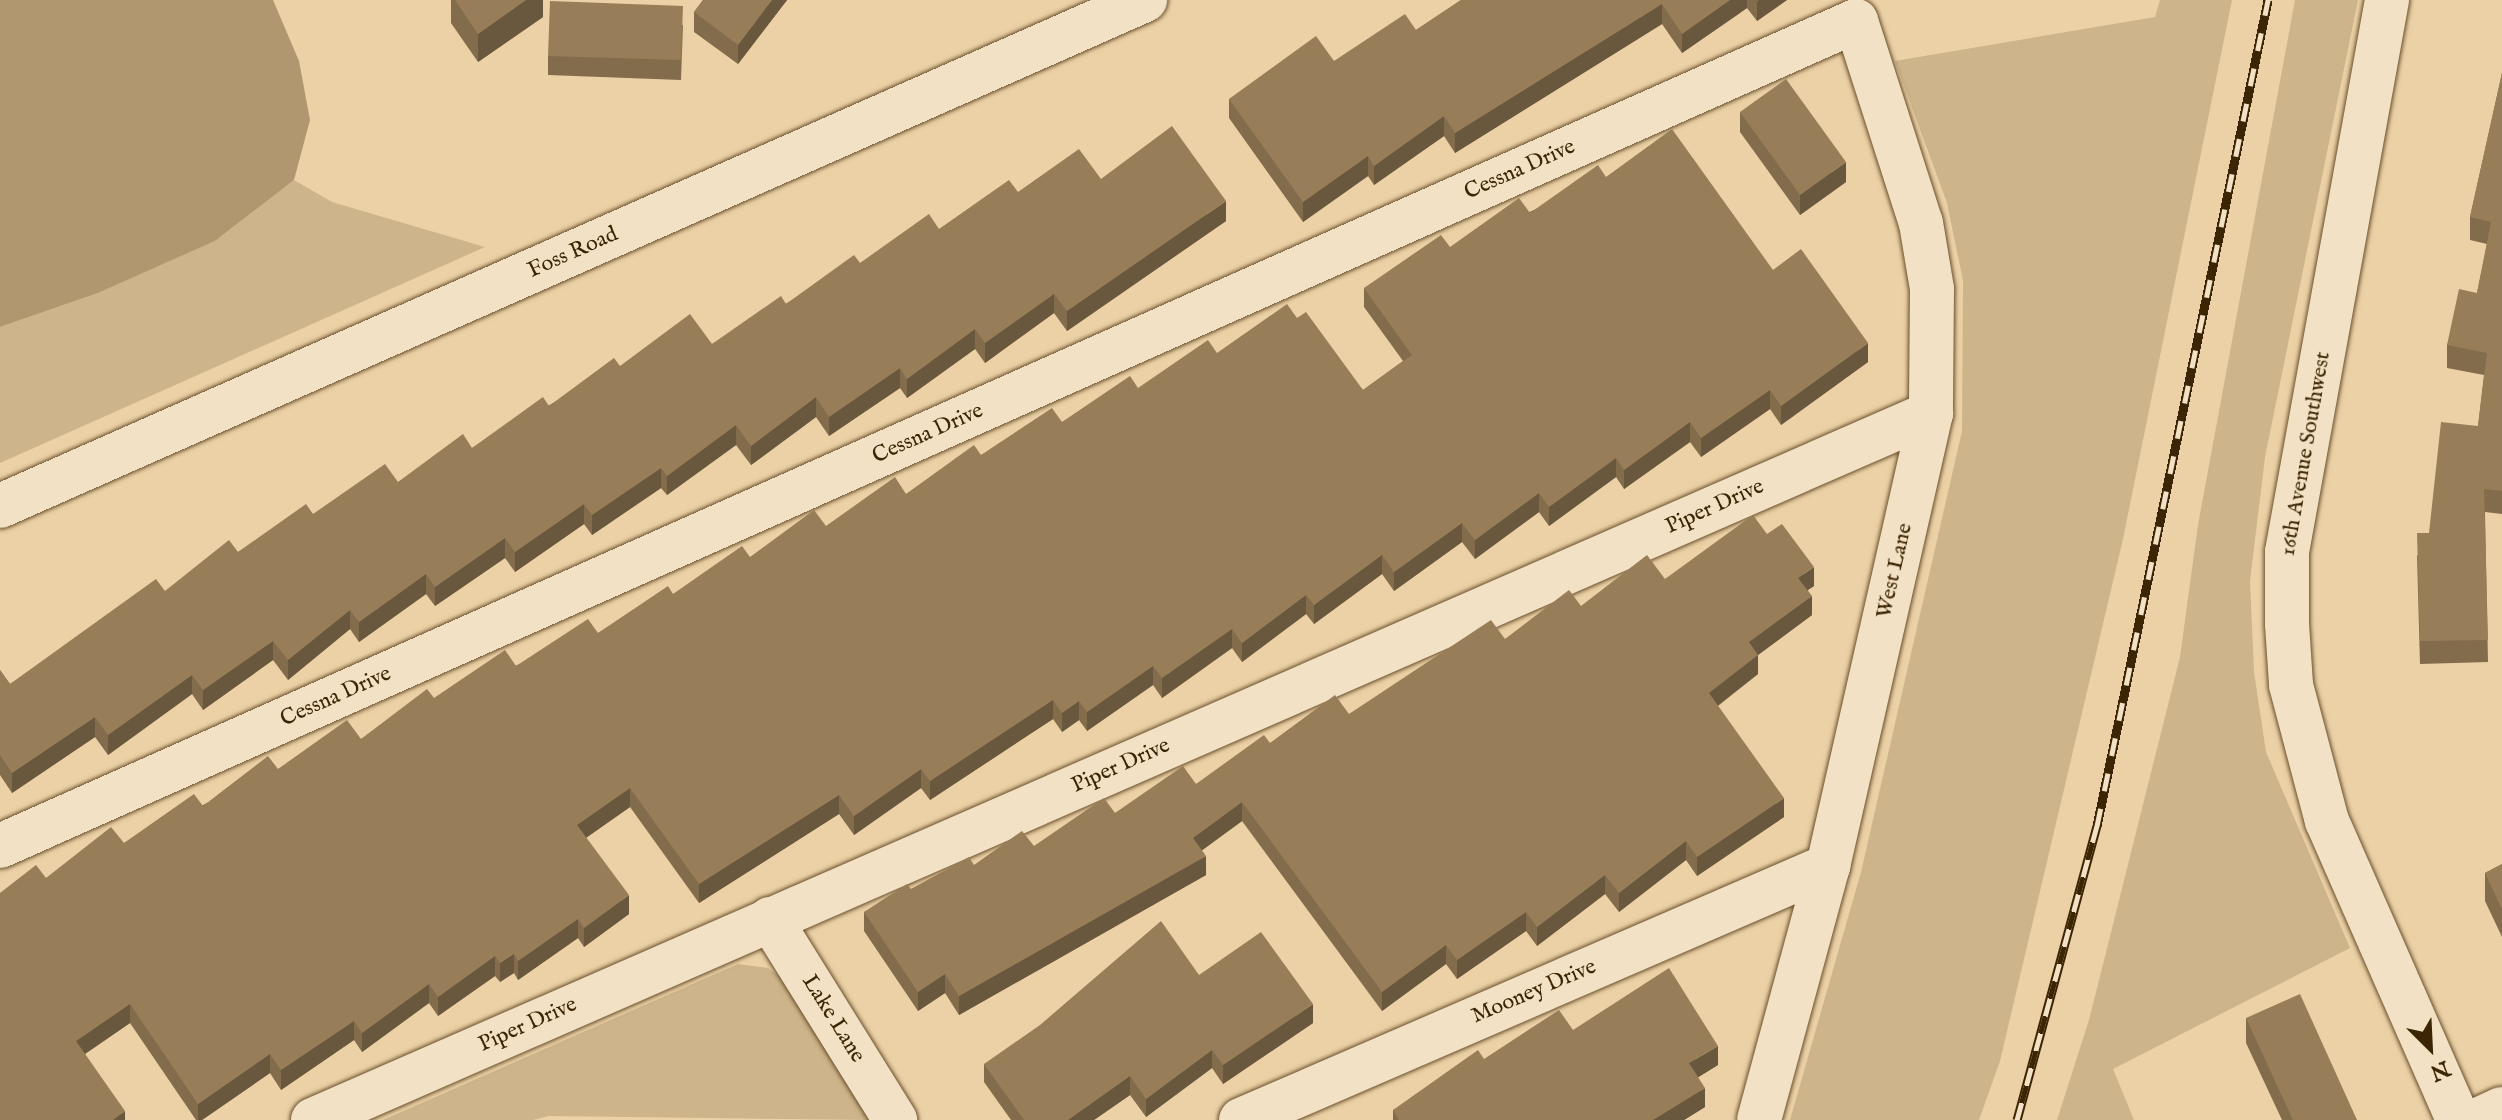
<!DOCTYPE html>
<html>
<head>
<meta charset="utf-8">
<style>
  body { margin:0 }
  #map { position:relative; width:2502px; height:1120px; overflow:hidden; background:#ecd1a6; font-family:"IM FELL English",serif }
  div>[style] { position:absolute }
  .green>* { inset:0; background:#ceb48a }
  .water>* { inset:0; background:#b0976f }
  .roads { filter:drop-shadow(0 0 2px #68502c) drop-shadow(0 0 2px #68502c) }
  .minor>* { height:44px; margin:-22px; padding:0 22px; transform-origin:22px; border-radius:22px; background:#f3e1c5 }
  .tertiary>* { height:44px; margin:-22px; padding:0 22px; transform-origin:22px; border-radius:22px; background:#f3e1c5 }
  .rail>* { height:9px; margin-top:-4.5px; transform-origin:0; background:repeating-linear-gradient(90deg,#f3e1c5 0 18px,#3c2503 0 36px); box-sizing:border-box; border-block:2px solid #3c2503 }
  .wall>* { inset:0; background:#836c4c }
  .shaded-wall>* { inset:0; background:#6a583e }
  .building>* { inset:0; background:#987e58 }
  span { translate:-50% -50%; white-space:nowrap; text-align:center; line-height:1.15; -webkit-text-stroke:7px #f3e1c5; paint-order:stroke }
  .street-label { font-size:22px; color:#3c2503 }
  .north { position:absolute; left:2390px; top:1008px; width:80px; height:80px; -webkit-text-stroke:6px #f3e1c5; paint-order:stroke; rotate:156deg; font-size:22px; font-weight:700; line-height:32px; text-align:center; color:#3c2503 }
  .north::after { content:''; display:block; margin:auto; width:28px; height:36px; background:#3c2503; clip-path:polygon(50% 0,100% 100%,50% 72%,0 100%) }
</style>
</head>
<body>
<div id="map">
  <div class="green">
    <i style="clip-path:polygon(2160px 0,2232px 0,2123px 539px,2000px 1061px,1979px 1120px,1790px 1120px,1861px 872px,1962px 431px,1963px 281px,1947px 203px,1895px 61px,2155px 17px)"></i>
    <i style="clip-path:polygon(2295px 0,2358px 0,2265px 457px,2250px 581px,2254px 672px,2266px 752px,2350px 948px,2113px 1069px,2134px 1120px,2057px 1120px,2089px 1020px,2180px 657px,2198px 525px)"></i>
    <i style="clip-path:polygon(294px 180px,332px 202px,485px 247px,0 463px,0 327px,98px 293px,215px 241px)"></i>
    <i style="clip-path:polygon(738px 964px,768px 968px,780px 977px,870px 1120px,549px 1116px,533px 1120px,383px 1120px)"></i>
  </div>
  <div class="water">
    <i style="clip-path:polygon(0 0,273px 0,299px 61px,310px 120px,294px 180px,215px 241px,98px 293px,0 327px)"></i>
  </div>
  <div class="roads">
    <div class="minor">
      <i style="left:0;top:846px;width:2031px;rotate:-23.97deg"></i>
      <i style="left:1856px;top:21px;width:212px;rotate:72.2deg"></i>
      <i style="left:1921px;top:223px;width:67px;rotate:80.5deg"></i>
      <i style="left:1932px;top:289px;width:124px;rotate:90.5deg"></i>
      <i style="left:1931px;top:413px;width:465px;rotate:102.8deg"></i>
      <i style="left:1828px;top:866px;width:263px;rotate:105.2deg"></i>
      <i style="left:770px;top:919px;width:237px;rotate:58.1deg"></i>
      <i style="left:313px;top:1120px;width:1766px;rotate:-23.6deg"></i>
      <i style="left:1241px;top:1120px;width:640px;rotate:-23.4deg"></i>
      <i style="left:2478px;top:1120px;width:26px;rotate:-25deg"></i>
    </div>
    <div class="tertiary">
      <i style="left:2387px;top:0;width:561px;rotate:100.27deg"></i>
      <i style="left:2287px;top:552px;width:72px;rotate:90deg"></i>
      <i style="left:2287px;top:624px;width:61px;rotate:86.2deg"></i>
      <i style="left:2291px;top:685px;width:141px;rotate:75.2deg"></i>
      <i style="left:2327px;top:821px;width:326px;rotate:66.3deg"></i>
      <i style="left:0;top:506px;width:1252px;rotate:-23.84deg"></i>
    </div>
  </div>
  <div class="rail">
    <i style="left:2017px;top:1120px;width:305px;rotate:-74.8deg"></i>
    <i style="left:2097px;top:826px;width:844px;rotate:-78.3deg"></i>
  </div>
  <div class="wall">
    <i style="clip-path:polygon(451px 0,543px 0,543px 17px,478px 62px,451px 23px)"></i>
    <i style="clip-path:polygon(703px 0,787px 0,738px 64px,694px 32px,694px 12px)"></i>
    <i style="clip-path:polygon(1461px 0,1787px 0,1757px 21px,1747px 8px,1682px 53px,1662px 24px,1455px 153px,1444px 136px,1374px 185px,1368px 176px,1303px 222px,1229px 118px,1229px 99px,1334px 61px,1416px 30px)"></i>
    <i style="clip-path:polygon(683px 25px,681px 80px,548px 75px,548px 56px)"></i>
    <i style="clip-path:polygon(2502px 73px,2502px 514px,2485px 512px,2488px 662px,2420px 664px,2417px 556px,2429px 533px,2478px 426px,2484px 375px,2447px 368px,2447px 345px,2477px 293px,2487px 244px,2470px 240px,2470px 217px)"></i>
    <i style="clip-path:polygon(1740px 112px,1846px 182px,1800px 215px,1740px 132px)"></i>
    <i style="clip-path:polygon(1606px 177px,1773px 270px,1868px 362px,1781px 425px,1770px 409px,1701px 457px,1690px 442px,1624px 489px,1616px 477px,1549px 526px,1539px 512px,1475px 559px,1462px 542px,1394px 591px,1382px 574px,1314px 624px,1306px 614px,1242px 662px,1232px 648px,1162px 698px,1153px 685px,1087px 731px,1079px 720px,1062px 732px,1053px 719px,930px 800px,921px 788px,854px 835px,839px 814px,699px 903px,630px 807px,586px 838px,629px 914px,584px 947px,578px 938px,518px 980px,514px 973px,500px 982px,495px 976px,438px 1016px,429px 1003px,362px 1052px,354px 1040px,281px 1090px,270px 1073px,202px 1120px,196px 1120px,130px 1023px,85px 1054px,125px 1120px,0 1120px,46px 878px,124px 843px,278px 769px,361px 739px,434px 698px,598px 633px,673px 594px,750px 557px,906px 494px,981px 455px,1062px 422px,1297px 318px,1363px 390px,1403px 361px,1364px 307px,1364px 288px)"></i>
    <i style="clip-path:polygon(1101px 179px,1226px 221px,1067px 331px,1054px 313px,985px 363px,975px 349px,907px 398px,900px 388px,829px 436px,816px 417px,751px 465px,736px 445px,667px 495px,661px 488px,592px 535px,584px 524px,515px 572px,505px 558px,435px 606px,426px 594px,359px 642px,350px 629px,288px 680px,273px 660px,203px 710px,192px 694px,108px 755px,95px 737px,12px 793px,0 775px,0 670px,10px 684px,165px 591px,238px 552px,313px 514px,398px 482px,472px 448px,620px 366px,712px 344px,860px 263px,939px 229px,1018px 192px)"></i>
    <i style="clip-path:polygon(1767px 534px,1814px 586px,1808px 590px,1812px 615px,1758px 655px,1758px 674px,1718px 706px,1784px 817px,1697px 876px,1686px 860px,1619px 912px,1605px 894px,1537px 946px,1526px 931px,1457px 979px,1446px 964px,1382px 1011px,1242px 821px,1202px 850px,1206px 875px,959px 1015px,945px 993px,918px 1011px,864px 931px,864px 912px,911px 889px,974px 865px,1034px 846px,1115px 813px,1196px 784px,1270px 743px,1349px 714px,1505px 639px,1581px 606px,1665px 579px)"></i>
    <i style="clip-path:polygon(2502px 864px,2502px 937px,2485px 901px,2485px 873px)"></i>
    <i style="clip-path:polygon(1199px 975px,1313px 1023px,1223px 1084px,1212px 1068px,1146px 1117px,1130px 1095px,1094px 1120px,1011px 1120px,984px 1082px,984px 1064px)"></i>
    <i style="clip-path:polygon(2246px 1018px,2357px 1120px,2282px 1120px,2246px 1043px)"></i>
    <i style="clip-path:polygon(1573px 1030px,1718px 1065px,1698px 1077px,1705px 1107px,1684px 1120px,1393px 1120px,1393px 1110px)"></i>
  </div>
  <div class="shaded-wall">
    <i style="clip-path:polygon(526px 0,543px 0,543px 17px,478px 62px,478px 34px)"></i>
    <i style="clip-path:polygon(772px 0,787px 0,738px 64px,738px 45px)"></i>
    <i style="clip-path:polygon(1730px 0,1747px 0,1747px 8px,1682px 53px,1682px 34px)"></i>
    <i style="clip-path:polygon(1759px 0,1787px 0,1757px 21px,1757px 2px)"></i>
    <i style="clip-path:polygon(1662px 4px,1662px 24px,1455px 153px,1455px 133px)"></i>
    <i style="clip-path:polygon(1444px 116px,1444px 136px,1374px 185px,1374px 166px)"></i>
    <i style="clip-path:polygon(1368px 156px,1368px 176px,1303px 222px,1303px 202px)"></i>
    <i style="clip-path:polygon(1846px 162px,1846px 182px,1800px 215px,1800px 195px)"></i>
    <i style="clip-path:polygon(1226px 201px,1226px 221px,1067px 331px,1067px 311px)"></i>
    <i style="clip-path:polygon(1054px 294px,1054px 313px,985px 363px,985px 343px)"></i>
    <i style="clip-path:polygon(975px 329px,975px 349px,907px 398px,907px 379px)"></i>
    <i style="clip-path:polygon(1868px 343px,1868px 362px,1781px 425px,1781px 406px)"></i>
    <i style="clip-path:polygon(900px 368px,900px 388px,829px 436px,829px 417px)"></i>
    <i style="clip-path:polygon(1770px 390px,1770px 409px,1701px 457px,1701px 438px)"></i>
    <i style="clip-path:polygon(816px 397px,816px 417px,751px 465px,751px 446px)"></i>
    <i style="clip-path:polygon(1690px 422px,1690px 442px,1624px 489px,1624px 470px)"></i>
    <i style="clip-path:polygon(736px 425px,736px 445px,667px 495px,667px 476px)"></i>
    <i style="clip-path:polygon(1616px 458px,1616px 477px,1549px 526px,1549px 507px)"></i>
    <i style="clip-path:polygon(661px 468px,661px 488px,592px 535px,592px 515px)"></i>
    <i style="clip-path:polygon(1539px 493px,1539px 512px,1475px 559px,1475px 540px)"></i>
    <i style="clip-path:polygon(584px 504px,584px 524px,515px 572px,515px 552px)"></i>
    <i style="clip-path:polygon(1462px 523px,1462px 542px,1394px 591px,1394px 572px)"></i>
    <i style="clip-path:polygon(505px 538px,505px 558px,435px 606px,435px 587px)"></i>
    <i style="clip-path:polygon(1382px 555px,1382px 574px,1314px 624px,1314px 605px)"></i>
    <i style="clip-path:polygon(1814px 567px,1814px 586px,1798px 596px,1798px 578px)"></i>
    <i style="clip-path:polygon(426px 574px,426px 594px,359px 642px,359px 622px)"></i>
    <i style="clip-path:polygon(1306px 595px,1306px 614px,1242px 662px,1242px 643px)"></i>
    <i style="clip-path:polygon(1812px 596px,1812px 615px,1758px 655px,1758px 674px,1709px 712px,1709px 693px,1749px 642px)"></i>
    <i style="clip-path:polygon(350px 610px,350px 629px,288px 680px,288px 660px)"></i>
    <i style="clip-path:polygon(1232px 629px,1232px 648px,1162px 698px,1162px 678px)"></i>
    <i style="clip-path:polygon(273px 641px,273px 660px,203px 710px,203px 690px)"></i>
    <i style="clip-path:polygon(1153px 666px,1153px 685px,1087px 731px,1087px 712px)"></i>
    <i style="clip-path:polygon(192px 675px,192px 694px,108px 755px,108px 735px)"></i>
    <i style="clip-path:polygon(1053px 700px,1053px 719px,930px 800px,930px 781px)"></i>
    <i style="clip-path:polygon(1079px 701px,1079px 720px,1062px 732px,1062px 713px)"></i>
    <i style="clip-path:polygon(95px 717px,95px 737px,12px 793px,12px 773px)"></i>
    <i style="clip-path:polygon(921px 769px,921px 788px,854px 835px,854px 816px)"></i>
    <i style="clip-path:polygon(630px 788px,630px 807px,577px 844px,577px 825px)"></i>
    <i style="clip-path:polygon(839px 795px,839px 814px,699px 903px,699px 884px)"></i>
    <i style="clip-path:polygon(1784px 798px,1784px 817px,1697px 876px,1697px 857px)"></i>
    <i style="clip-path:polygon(1242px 802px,1242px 821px,1193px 857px,1193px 838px)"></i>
    <i style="clip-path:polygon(1686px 841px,1686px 860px,1619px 912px,1619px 893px)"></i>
    <i style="clip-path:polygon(1206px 856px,1206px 875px,959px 1015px,959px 996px)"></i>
    <i style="clip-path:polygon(1605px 875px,1605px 894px,1537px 946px,1537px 927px)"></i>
    <i style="clip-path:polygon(629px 895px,629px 914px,584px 947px,584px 928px)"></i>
    <i style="clip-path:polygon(1526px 912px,1526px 931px,1457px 979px,1457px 960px)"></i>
    <i style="clip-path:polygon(578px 919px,578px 938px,518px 980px,518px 961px)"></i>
    <i style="clip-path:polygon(1446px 945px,1446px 964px,1382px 1011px,1382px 992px)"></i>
    <i style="clip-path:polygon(514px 954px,514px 973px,500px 982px,500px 963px)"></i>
    <i style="clip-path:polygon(495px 956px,495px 976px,438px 1016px,438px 997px)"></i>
    <i style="clip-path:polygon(945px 974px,945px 993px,918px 1011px,918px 992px)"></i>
    <i style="clip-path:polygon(429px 984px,429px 1003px,362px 1052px,362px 1033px)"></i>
    <i style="clip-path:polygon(130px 1004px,130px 1023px,76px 1060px,76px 1041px)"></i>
    <i style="clip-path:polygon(1313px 1004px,1313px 1023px,1223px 1084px,1223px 1065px)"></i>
    <i style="clip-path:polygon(354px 1021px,354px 1040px,281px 1090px,281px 1070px)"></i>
    <i style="clip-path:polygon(1718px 1046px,1718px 1065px,1689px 1083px,1689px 1063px)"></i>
    <i style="clip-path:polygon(1212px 1050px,1212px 1068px,1146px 1117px,1146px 1099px)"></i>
    <i style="clip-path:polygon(270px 1054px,270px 1073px,202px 1120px,198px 1120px,198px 1104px)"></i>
    <i style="clip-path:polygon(1130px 1076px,1130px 1095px,1094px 1120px,1068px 1120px)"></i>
    <i style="clip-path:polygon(1705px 1088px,1705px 1107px,1684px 1120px,1653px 1120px)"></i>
    <i style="clip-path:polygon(125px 1111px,125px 1120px,113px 1120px)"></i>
  </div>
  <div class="building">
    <i style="clip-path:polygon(455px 0,526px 0,478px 34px)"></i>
    <i style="clip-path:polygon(703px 0,772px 0,738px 45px,694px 12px)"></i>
    <i style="clip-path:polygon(1461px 0,1730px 0,1682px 34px,1662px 4px,1455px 133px,1444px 116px,1374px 166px,1368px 156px,1303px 202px,1229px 99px,1316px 36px,1334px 61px,1405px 14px,1416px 30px)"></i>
    <i style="clip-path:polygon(550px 1px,683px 6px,681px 60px,548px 56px)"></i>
    <i style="clip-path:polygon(2502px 73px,2502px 491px,2484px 489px,2488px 640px,2420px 641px,2417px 533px,2429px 533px,2441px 422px,2478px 426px,2487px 353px,2447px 345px,2459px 289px,2477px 293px,2491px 222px,2470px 217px)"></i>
    <i style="clip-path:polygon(1786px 79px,1846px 162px,1800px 195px,1740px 112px)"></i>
    <i style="clip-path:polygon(1172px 126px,1226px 201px,1067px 311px,1054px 294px,985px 343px,975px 329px,907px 379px,900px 368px,829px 417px,816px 397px,751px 446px,736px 425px,667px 476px,661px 468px,592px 515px,584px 504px,515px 552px,505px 538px,435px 587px,426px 574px,359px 622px,350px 610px,288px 660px,273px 641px,203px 690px,192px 675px,108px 735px,95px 717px,12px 773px,0 755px,0 670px,10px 684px,156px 579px,165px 591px,229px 540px,238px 552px,306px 504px,313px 514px,385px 464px,398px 482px,463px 434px,472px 448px,543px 397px,549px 406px,614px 358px,620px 366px,690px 314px,712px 344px,781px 296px,786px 304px,854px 255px,860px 263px,929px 214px,939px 229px,1009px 180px,1018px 192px,1079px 149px,1101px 179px)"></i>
    <i style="clip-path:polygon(1672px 129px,1773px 270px,1801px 249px,1868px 343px,1781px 406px,1770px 390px,1701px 438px,1690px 422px,1624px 470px,1616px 458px,1549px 507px,1539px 493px,1475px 540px,1462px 523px,1394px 572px,1382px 555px,1314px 605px,1306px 595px,1242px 643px,1232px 629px,1162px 678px,1153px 666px,1087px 712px,1079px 701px,1062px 713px,1053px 700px,930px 781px,921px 769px,854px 816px,839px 795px,699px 884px,630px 788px,577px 825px,629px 895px,584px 928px,578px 919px,518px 961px,514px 954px,500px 963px,495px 956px,438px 997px,429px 984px,362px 1033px,354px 1021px,281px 1070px,270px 1054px,198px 1104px,130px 1004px,76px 1041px,125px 1111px,113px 1120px,0 1120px,0 893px,36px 865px,46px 878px,111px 827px,124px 843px,194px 794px,203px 806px,268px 756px,278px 769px,347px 720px,361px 739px,427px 689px,434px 698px,505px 650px,516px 666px,588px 619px,598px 633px,668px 586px,673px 594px,742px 546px,750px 557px,814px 510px,826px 526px,895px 477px,906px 494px,974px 445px,981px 455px,1052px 408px,1062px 422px,1130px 376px,1138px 388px,1208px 340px,1217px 353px,1287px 304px,1297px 318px,1306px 312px,1363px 390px,1412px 355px,1364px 288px,1441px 235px,1450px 247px,1519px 198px,1530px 213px,1598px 165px,1606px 177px)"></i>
    <i style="clip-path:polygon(1753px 515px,1767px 534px,1782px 524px,1814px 567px,1798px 578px,1812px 596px,1749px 642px,1758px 655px,1709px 693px,1784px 798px,1697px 857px,1686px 841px,1619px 893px,1605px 875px,1537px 927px,1526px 912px,1457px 960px,1446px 945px,1382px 992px,1242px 802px,1193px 838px,1206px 856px,959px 996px,945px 974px,918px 992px,864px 912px,907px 884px,911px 889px,969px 857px,974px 865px,1022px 831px,1034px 846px,1104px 798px,1115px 813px,1183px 766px,1196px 784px,1264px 735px,1270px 743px,1335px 695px,1349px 714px,1491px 620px,1505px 639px,1569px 590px,1581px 606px,1647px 555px,1665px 579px)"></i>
    <i style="clip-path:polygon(2502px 864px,2502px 909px,2485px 873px)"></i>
    <i style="clip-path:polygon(1161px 921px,1199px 975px,1261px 932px,1313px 1004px,1223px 1065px,1212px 1050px,1146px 1099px,1130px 1076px,1068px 1120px,1024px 1120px,984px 1064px,1040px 1025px)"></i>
    <i style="clip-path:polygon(1669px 968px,1718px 1046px,1689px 1063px,1705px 1088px,1653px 1120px,1399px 1120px,1393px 1110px,1478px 1050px,1484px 1059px,1559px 1010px,1573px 1030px)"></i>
    <i style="clip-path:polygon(2300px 994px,2357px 1120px,2293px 1120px,2246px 1018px)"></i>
  </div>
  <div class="street-label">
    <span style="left:1520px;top:170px;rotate:-24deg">Cessna Drive</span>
    <span style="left:573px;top:253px;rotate:-24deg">Foss Road</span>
    <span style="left:928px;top:434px;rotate:-24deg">Cessna Drive</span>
    <span style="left:2306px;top:454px;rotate:-80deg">16th Avenue Southwest</span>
    <span style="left:1715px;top:507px;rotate:-24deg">Piper Drive</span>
    <span style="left:1895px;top:571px;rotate:-77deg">West Lane</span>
    <span style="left:336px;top:697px;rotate:-24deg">Cessna Drive</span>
    <span style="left:1121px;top:766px;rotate:-24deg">Piper Drive</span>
    <span style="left:1534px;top:992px;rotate:-23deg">Mooney Drive</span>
    <span style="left:833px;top:1019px;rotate:58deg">Lake Lane</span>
    <span style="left:528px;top:1025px;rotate:-24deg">Piper Drive</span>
  </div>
  <div class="north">N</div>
</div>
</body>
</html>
